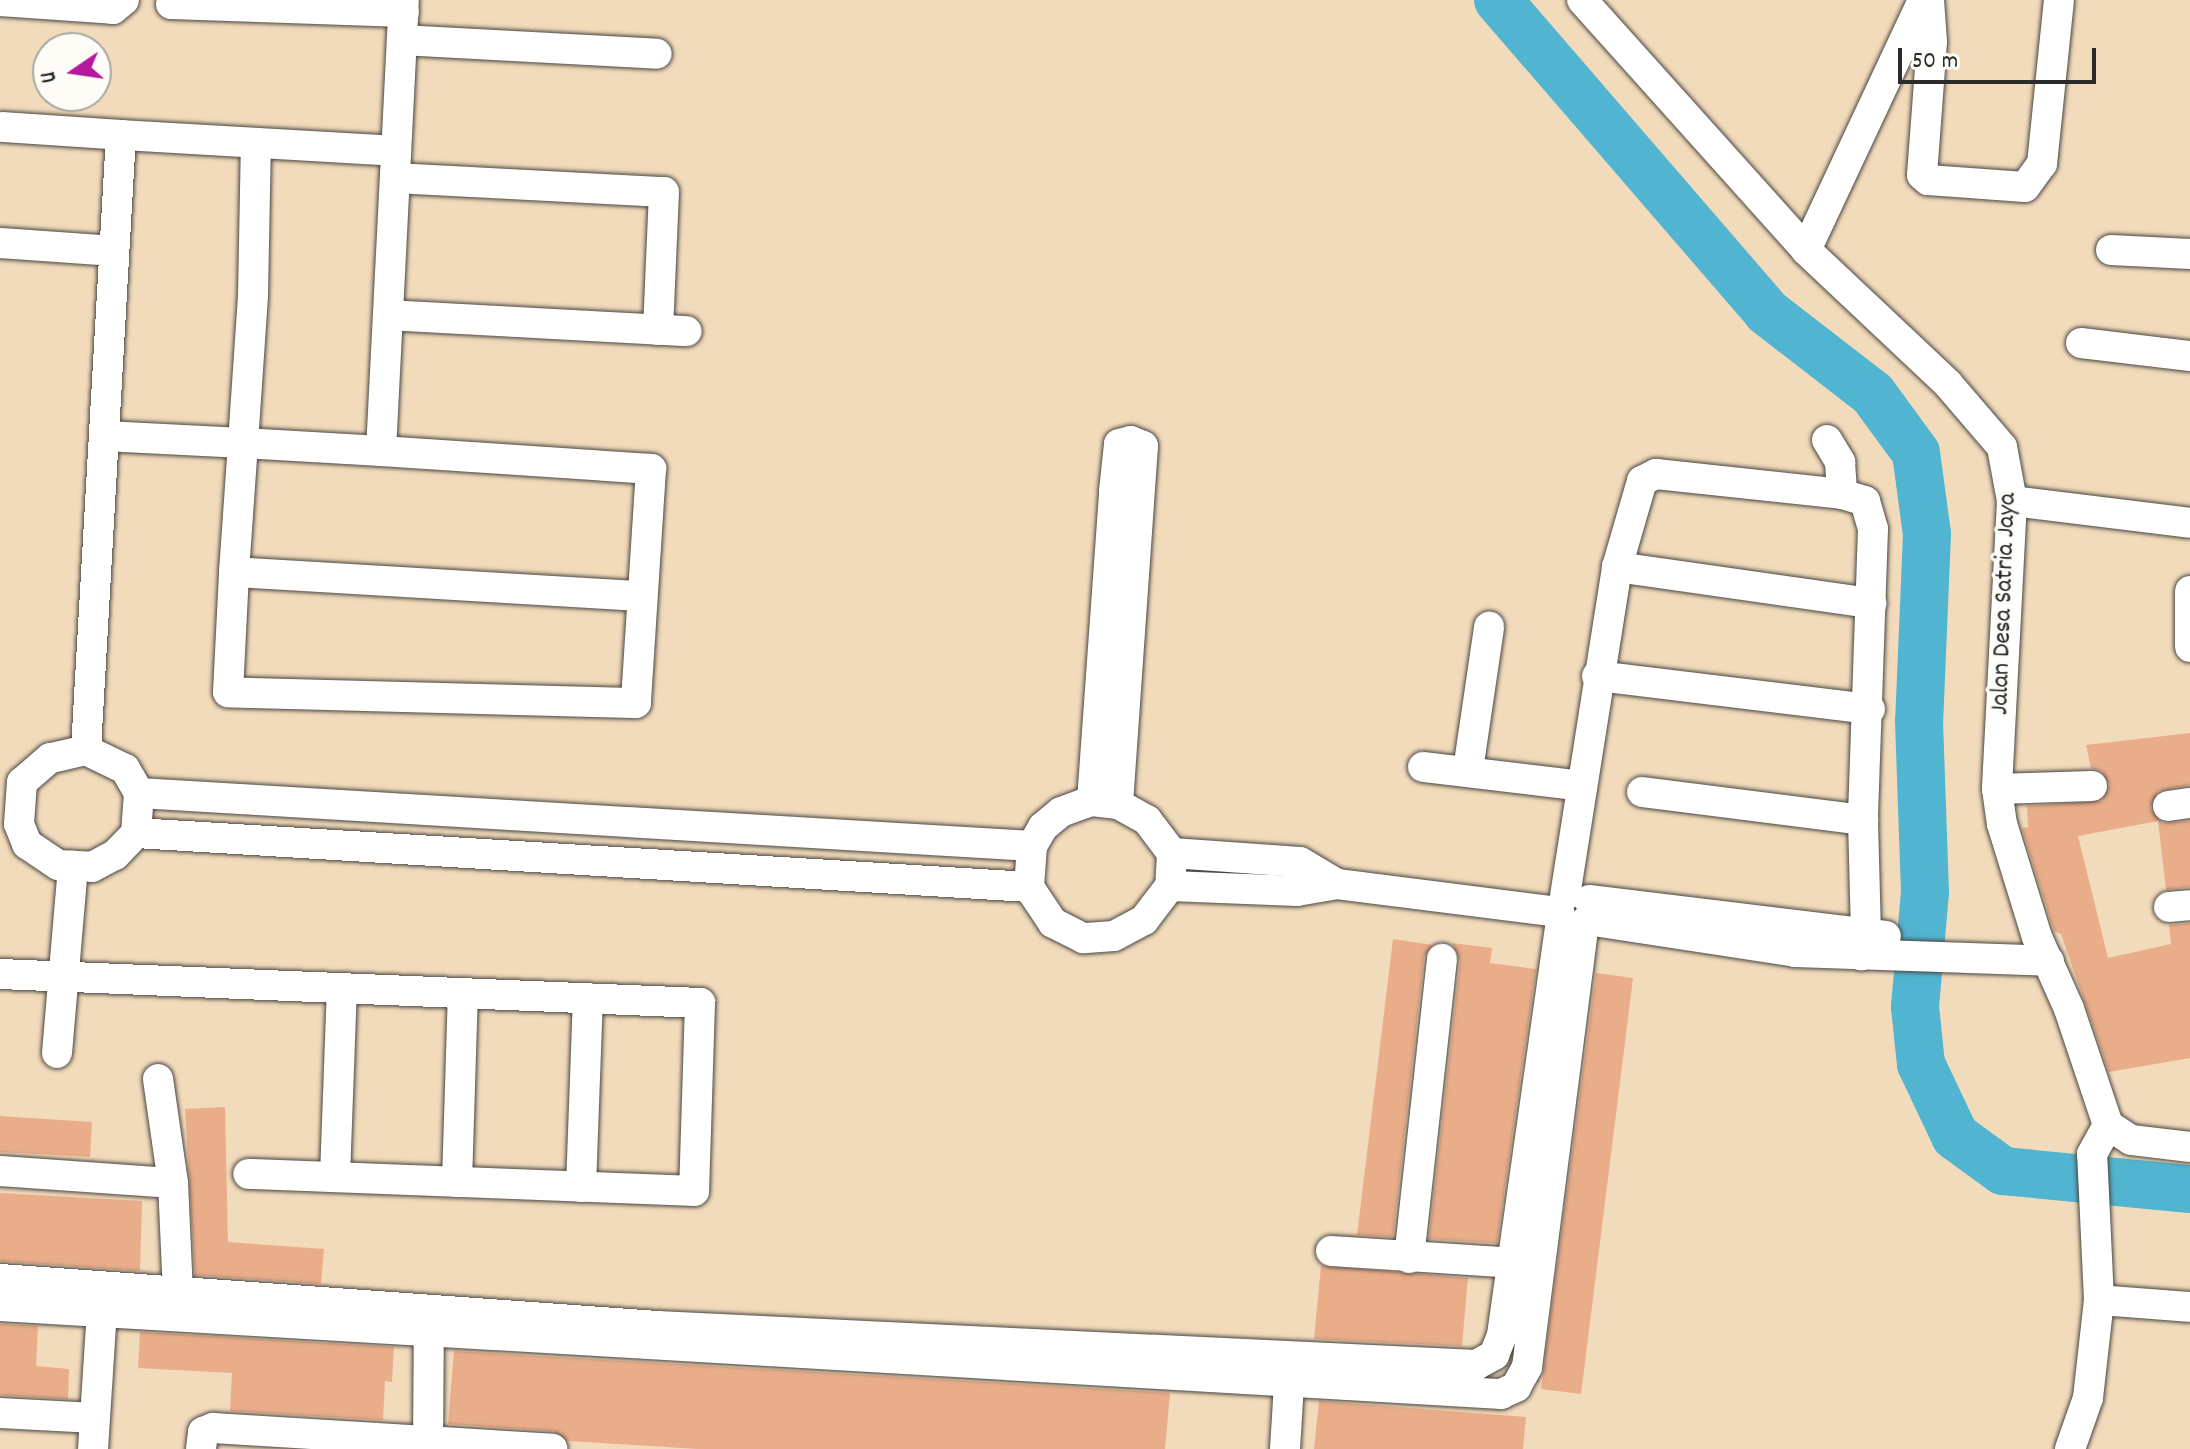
<!DOCTYPE html>
<html>
<head>
<meta charset="utf-8">
<style>
  body { margin:0 }
  #map { position:relative; width:2190px; height:1449px; overflow:hidden; background:#f2dbbb; font-family:Dekko,sans-serif }
  div>[style] { position:absolute }
  .river>* { height:48px; margin:-24px; padding:0 24px; transform-origin:24px; border-radius:24px; background:#51b4d0 }
  .building>* { inset:0; background:#eaad8a }
  .roads { filter:drop-shadow(0 0 2px #494541) drop-shadow(0 0 2px #494541) }
  .minor>* { height:30px; margin:-15px; padding:0 15px; transform-origin:15px; border-radius:15px; background:#fff }
  span { translate:-50% -50%; white-space:nowrap; text-align:center; line-height:1.15; -webkit-text-stroke:7px #fdfcf7; paint-order:stroke }
  .street-label { font-size:26px; color:#2b2b2b }
  .north { position:absolute; left:32px; top:32px; width:80px; height:80px; box-sizing:border-box; background:#fdfcf7; border:2px solid #a9a8a5; border-radius:50%; rotate:257deg; font-size:22px; font-weight:700; line-height:32px; text-align:center; color:#2b2b2b }
  .north::after { content:''; display:block; margin:auto; width:28px; height:36px; background:#b5179e; clip-path:polygon(50% 0,100% 100%,50% 72%,0 100%) }
  .scale { position:absolute; left:1898px; top:48px; width:198px; height:36px; box-sizing:border-box; border:4px solid #2b2b2b; border-top:0; padding-left:10px; font-size:24px; line-height:28px; white-space:nowrap; color:#2b2b2b; -webkit-text-stroke:6px #fdfcf7; paint-order:stroke }
</style>
</head>
<body>
<div id="map">
  <div class="river">
    <i style="left:1498px;top:0;width:412px;rotate:49.2deg"></i>
    <i style="left:1767px;top:312px;width:134px;rotate:37.7deg"></i>
    <i style="left:1873px;top:394px;width:73px;rotate:53.9deg"></i>
    <i style="left:1916px;top:453px;width:82px;rotate:82.3deg"></i>
    <i style="left:1927px;top:534px;width:187px;rotate:92.4deg"></i>
    <i style="left:1919px;top:721px;width:171px;rotate:88deg"></i>
    <i style="left:1925px;top:892px;width:115px;rotate:95deg"></i>
    <i style="left:1915px;top:1007px;width:57px;rotate:84deg"></i>
    <i style="left:1921px;top:1064px;width:80px;rotate:64.7deg"></i>
    <i style="left:1955px;top:1136px;width:59px;rotate:36.1deg"></i>
    <i style="left:2003px;top:1171px;width:188px;rotate:5.5deg"></i>
  </div>
  <div class="building">
    <i style="clip-path:polygon(2190px 733px,2190px 785px,2158px 791px,2150px 808px,2162px 823px,2190px 821px,2190px 887px,2166px 890px,2158px 821px,2078px 836px,2108px 958px,2171px 944px,2169px 925px,2190px 923px,2190px 1058px,2109px 1072px,2061px 934px,2054px 931px,2022px 828px,2028px 827px,2027px 806px,2102px 801px,2110px 785px,2101px 771px,2091px 768px,2086px 745px)"></i>
    <i style="clip-path:polygon(1393px 939px,1432px 945px,1424px 957px,1393px 1237px,1357px 1235px)"></i>
    <i style="clip-path:polygon(1452px 943px,1492px 948px,1490px 963px,1536px 969px,1497px 1243px,1429px 1239px,1460px 961px)"></i>
    <i style="clip-path:polygon(1596px 973px,1633px 978px,1581px 1394px,1541px 1389px)"></i>
    <i style="clip-path:polygon(225px 1107px,228px 1242px,324px 1249px,321px 1284px,195px 1275px,185px 1109px)"></i>
    <i style="clip-path:polygon(0 1116px,92px 1122px,90px 1157px,0 1152px)"></i>
    <i style="clip-path:polygon(0 1193px,142px 1201px,140px 1271px,0 1261px)"></i>
    <i style="clip-path:polygon(1321px 1266px,1468px 1278px,1462px 1346px,1314px 1339px)"></i>
    <i style="clip-path:polygon(0 1324px,38px 1326px,36px 1366px,69px 1369px,68px 1399px,0 1395px)"></i>
    <i style="clip-path:polygon(140px 1332px,394px 1347px,392px 1382px,385px 1381px,383px 1420px,230px 1411px,232px 1373px,138px 1368px)"></i>
    <i style="clip-path:polygon(454px 1351px,1170px 1393px,1165px 1449px,698px 1449px,568px 1441px,553px 1431px,448px 1424px)"></i>
    <i style="clip-path:polygon(1319px 1401px,1526px 1417px,1523px 1449px,1314px 1449px)"></i>
  </div>
  <div class="roads">
    <div class="minor">
      <i style="left:1582px;top:0;width:336px;rotate:48.1deg"></i>
      <i style="left:1806px;top:250px;width:195px;rotate:43.3deg"></i>
      <i style="left:1948px;top:384px;width:83px;rotate:49.4deg"></i>
      <i style="left:2002px;top:447px;width:55px;rotate:79.5deg"></i>
      <i style="left:2012px;top:501px;width:288px;rotate:93deg"></i>
      <i style="left:1997px;top:789px;width:35px;rotate:82deg"></i>
      <i style="left:2002px;top:824px;width:118px;rotate:72.8deg"></i>
      <i style="left:2037px;top:937px;width:79px;rotate:66deg"></i>
      <i style="left:2069px;top:1009px;width:122px;rotate:71.4deg"></i>
      <i style="left:2108px;top:1125px;width:27px;rotate:33deg"></i>
      <i style="left:2131px;top:1140px;width:59px;rotate:6.8deg"></i>
      <i style="left:1929px;top:0;width:42px;rotate:85.9deg"></i>
      <i style="left:1932px;top:42px;width:133px;rotate:94.3deg"></i>
      <i style="left:1922px;top:175px;width:8px;rotate:40deg"></i>
      <i style="left:1928px;top:180px;width:97px;rotate:4.1deg"></i>
      <i style="left:2025px;top:187px;width:29px;rotate:-54deg"></i>
      <i style="left:2042px;top:164px;width:165px;rotate:-84.1deg"></i>
      <i style="left:0;top:1px;width:113px;rotate:4deg"></i>
      <i style="left:113px;top:9px;width:14px;rotate:-39deg"></i>
      <i style="left:171px;top:4px;width:233px;rotate:2deg"></i>
      <i style="left:402px;top:40px;width:255px;rotate:3.1deg"></i>
      <i style="left:2px;top:127px;width:119px;rotate:3.8deg"></i>
      <i style="left:121px;top:135px;width:616px;rotate:93.26deg"></i>
      <i style="left:121px;top:135px;width:275px;rotate:3.3deg"></i>
      <i style="left:395px;top:178px;width:269px;rotate:3deg"></i>
      <i style="left:664px;top:192px;width:138px;rotate:92.5deg"></i>
      <i style="left:0;top:243px;width:114px;rotate:4deg"></i>
      <i style="left:1806px;top:250px;width:276px;rotate:-64.9deg"></i>
      <i style="left:2111px;top:250px;width:79px;rotate:2.9deg"></i>
      <i style="left:388px;top:315px;width:299px;rotate:3.1deg"></i>
      <i style="left:2081px;top:343px;width:110px;rotate:6.8deg"></i>
      <i style="left:104px;top:436px;width:139px;rotate:2.9deg"></i>
      <i style="left:243px;top:443px;width:138px;rotate:3.3deg"></i>
      <i style="left:381px;top:451px;width:271px;rotate:3.8deg"></i>
      <i style="left:651px;top:469px;width:234px;rotate:93.7deg"></i>
      <i style="left:636px;top:703px;width:408px;rotate:-178.5deg"></i>
      <i style="left:228px;top:692px;width:120px;rotate:-87.1deg"></i>
      <i style="left:234px;top:572px;width:129px;rotate:-86deg"></i>
      <i style="left:243px;top:443px;width:148px;rotate:-86.1deg"></i>
      <i style="left:253px;top:295px;width:152px;rotate:-88.9deg"></i>
      <i style="left:1827px;top:440px;width:26px;rotate:59deg"></i>
      <i style="left:1840px;top:462px;width:32px;rotate:86deg"></i>
      <i style="left:381px;top:451px;width:452px;rotate:-87.1deg"></i>
      <i style="left:2012px;top:501px;width:179px;rotate:7deg"></i>
      <i style="left:1617px;top:567px;width:257px;rotate:8.1deg"></i>
      <i style="left:234px;top:572px;width:409px;rotate:3.4deg"></i>
      <i style="left:2190px;top:591px;width:56px;rotate:90deg"></i>
      <i style="left:1597px;top:676px;width:275px;rotate:6.9deg"></i>
      <i style="left:1423px;top:767px;width:160px;rotate:6.8deg"></i>
      <i style="left:1468px;top:770px;width:145px;rotate:-81.6deg"></i>
      <i style="left:1997px;top:789px;width:95px;rotate:-1.8deg"></i>
      <i style="left:1642px;top:792px;width:223px;rotate:7.2deg"></i>
      <i style="left:139px;top:793px;width:895px;rotate:3.4deg"></i>
      <i style="left:1092px;top:801px;width:311px;rotate:-85.9deg"></i>
      <i style="left:1114px;top:491px;width:47px;rotate:-83.9deg"></i>
      <i style="left:1119px;top:444px;width:12px;rotate:-14deg"></i>
      <i style="left:1131px;top:441px;width:13px;rotate:23deg"></i>
      <i style="left:1143px;top:446px;width:359px;rotate:94deg"></i>
      <i style="left:2168px;top:806px;width:22px;rotate:-8deg"></i>
      <i style="left:136px;top:833px;width:40px;rotate:-85.7deg"></i>
      <i style="left:139px;top:793px;width:28px;rotate:-120deg"></i>
      <i style="left:125px;top:769px;width:43px;rotate:-154deg"></i>
      <i style="left:86px;top:750px;width:37px;rotate:167deg"></i>
      <i style="left:50px;top:758px;width:37px;rotate:139deg"></i>
      <i style="left:22px;top:782px;width:42px;rotate:94.1deg"></i>
      <i style="left:19px;top:824px;width:22px;rotate:68deg"></i>
      <i style="left:27px;top:844px;width:37px;rotate:34deg"></i>
      <i style="left:58px;top:865px;width:34px;rotate:3deg"></i>
      <i style="left:92px;top:867px;width:26px;rotate:-28deg"></i>
      <i style="left:115px;top:855px;width:30px;rotate:-46deg"></i>
      <i style="left:136px;top:833px;width:895px;rotate:3.46deg"></i>
      <i style="left:1172px;top:853px;width:33px;rotate:93deg"></i>
      <i style="left:1170px;top:886px;width:43px;rotate:127.4deg"></i>
      <i style="left:1144px;top:920px;width:34px;rotate:152deg"></i>
      <i style="left:1114px;top:936px;width:31px;rotate:176deg"></i>
      <i style="left:1083px;top:938px;width:34px;rotate:-153deg"></i>
      <i style="left:1053px;top:923px;width:43px;rotate:-123.7deg"></i>
      <i style="left:1029px;top:887px;width:41px;rotate:-85.8deg"></i>
      <i style="left:1032px;top:846px;width:22px;rotate:-60deg"></i>
      <i style="left:1043px;top:827px;width:23px;rotate:-40deg"></i>
      <i style="left:1061px;top:812px;width:33px;rotate:-20deg"></i>
      <i style="left:1092px;top:801px;width:26px;rotate:7deg"></i>
      <i style="left:1118px;top:804px;width:33px;rotate:29deg"></i>
      <i style="left:1147px;top:820px;width:41px;rotate:52.9deg"></i>
      <i style="left:1172px;top:853px;width:128px;rotate:4deg"></i>
      <i style="left:1300px;top:862px;width:43px;rotate:30.7deg"></i>
      <i style="left:1170px;top:886px;width:127px;rotate:2.3deg"></i>
      <i style="left:1297px;top:891px;width:41px;rotate:-9.9deg"></i>
      <i style="left:1337px;top:884px;width:224px;rotate:7.2deg"></i>
      <i style="left:1565px;top:896px;width:333px;rotate:-81deg"></i>
      <i style="left:1617px;top:567px;width:90px;rotate:-73.8deg"></i>
      <i style="left:1642px;top:481px;width:16px;rotate:-27deg"></i>
      <i style="left:1656px;top:474px;width:187px;rotate:6.1deg"></i>
      <i style="left:1842px;top:494px;width:24px;rotate:17deg"></i>
      <i style="left:1865px;top:501px;width:29px;rotate:74deg"></i>
      <i style="left:1873px;top:529px;width:291px;rotate:92deg"></i>
      <i style="left:1863px;top:820px;width:114px;rotate:88.5deg"></i>
      <i style="left:1866px;top:934px;width:22px;rotate:103deg"></i>
      <i style="left:1589px;top:900px;width:299px;rotate:6.9deg"></i>
      <i style="left:2169px;top:907px;width:21px;rotate:-5deg"></i>
      <i style="left:1587px;top:920px;width:210px;rotate:8.7deg"></i>
      <i style="left:1795px;top:952px;width:254px;rotate:2deg"></i>
      <i style="left:0;top:974px;width:701px;rotate:2.37deg"></i>
      <i style="left:700px;top:1003px;width:188px;rotate:91.8deg"></i>
      <i style="left:694px;top:1191px;width:446px;rotate:-177.8deg"></i>
      <i style="left:57px;top:1053px;width:188px;rotate:-85.1deg"></i>
      <i style="left:158px;top:1079px;width:105px;rotate:81.8deg"></i>
      <i style="left:173px;top:1183px;width:109px;rotate:87.4deg"></i>
      <i style="left:0;top:1171px;width:173px;rotate:4deg"></i>
      <i style="left:335px;top:1177px;width:188px;rotate:-87.9deg"></i>
      <i style="left:457px;top:1182px;width:189px;rotate:-88.2deg"></i>
      <i style="left:581px;top:1187px;width:189px;rotate:-87.9deg"></i>
      <i style="left:1331px;top:1251px;width:201px;rotate:3.7deg"></i>
      <i style="left:1409px;top:1258px;width:301px;rotate:-83.7deg"></i>
      <i style="left:0;top:1279px;width:659px;rotate:4.09deg"></i>
      <i style="left:657px;top:1326px;width:820px;rotate:2.73deg"></i>
      <i style="left:1476px;top:1365px;width:21px;rotate:-29deg"></i>
      <i style="left:1494px;top:1355px;width:22px;rotate:-68deg"></i>
      <i style="left:1502px;top:1335px;width:420px;rotate:-81.9deg"></i>
      <i style="left:2099px;top:1300px;width:91px;rotate:4.4deg"></i>
      <i style="left:0;top:1306px;width:1504px;rotate:3.36deg"></i>
      <i style="left:1501px;top:1394px;width:17px;rotate:-25deg"></i>
      <i style="left:1516px;top:1387px;width:23px;rotate:-61deg"></i>
      <i style="left:1527px;top:1367px;width:448px;rotate:-82.7deg"></i>
      <i style="left:0;top:1413px;width:95px;rotate:3deg"></i>
      <i style="left:93px;top:1449px;width:154px;rotate:-86.3deg"></i>
      <i style="left:201px;top:1449px;width:17px;rotate:-83deg"></i>
      <i style="left:203px;top:1432px;width:11px;rotate:-22deg"></i>
      <i style="left:213px;top:1428px;width:340px;rotate:3.5deg"></i>
      <i style="left:428px;top:1449px;width:134px;rotate:-89.6deg"></i>
      <i style="left:1285px;top:1449px;width:82px;rotate:-86.5deg"></i>
      <i style="left:2070px;top:1449px;width:54px;rotate:-70.6deg"></i>
      <i style="left:2088px;top:1398px;width:99px;rotate:-83.6deg"></i>
      <i style="left:2099px;top:1300px;width:146px;rotate:-92.7deg"></i>
      <i style="left:2092px;top:1154px;width:33px;rotate:-61deg"></i>
    </div>
  </div>
  <div class="street-label">
    <span style="left:2005px;top:604px;rotate:-88deg">Jalan Desa Satria Jaya</span>
  </div>
  <div class="north">U</div>
  <div class="scale">50 m</div>
</div>
</body>
</html>
